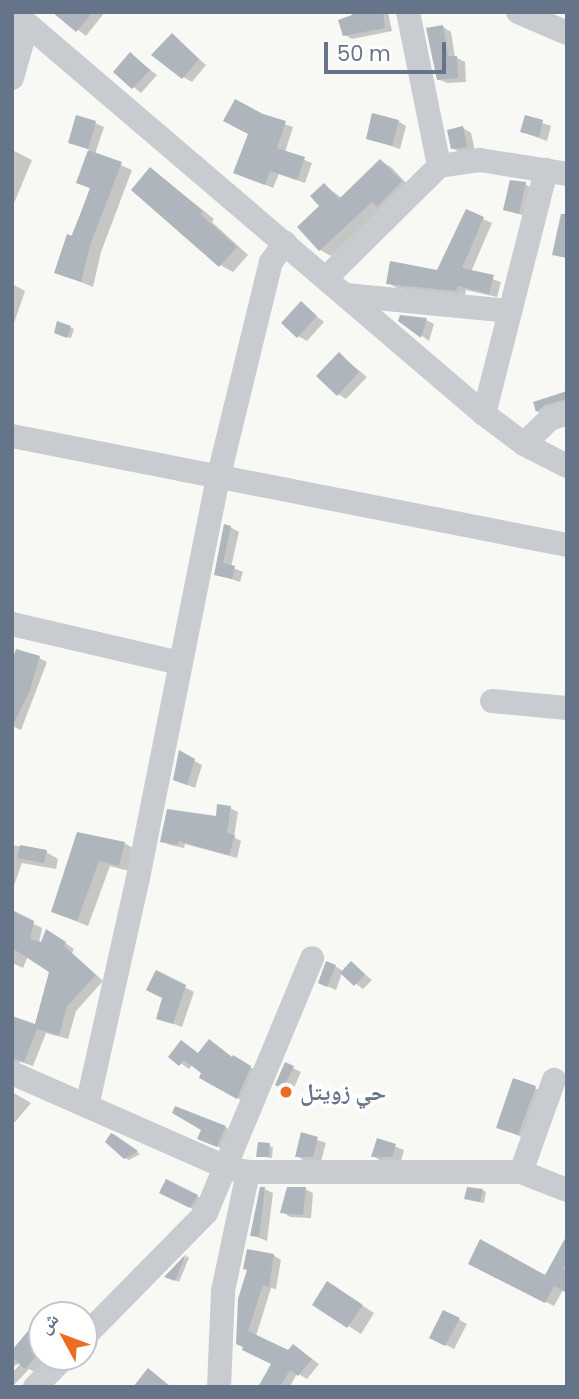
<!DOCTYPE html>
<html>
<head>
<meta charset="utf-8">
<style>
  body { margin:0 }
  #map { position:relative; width:579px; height:1399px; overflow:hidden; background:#f8f8f5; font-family:Poppins,"Noto Naskh Arabic",sans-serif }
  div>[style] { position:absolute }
  .shadow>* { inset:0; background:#0003 }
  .building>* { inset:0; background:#aeb5bc }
  .minor>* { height:24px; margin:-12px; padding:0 12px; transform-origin:12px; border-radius:12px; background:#c8cbcf }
  .dots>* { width:19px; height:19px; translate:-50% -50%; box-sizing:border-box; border:4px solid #fff; border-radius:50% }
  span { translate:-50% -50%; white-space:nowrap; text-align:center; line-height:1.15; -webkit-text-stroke:7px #fff; paint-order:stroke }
  .poi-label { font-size:23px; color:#657488; font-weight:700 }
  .left { translate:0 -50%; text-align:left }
  .frame { position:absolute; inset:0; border:14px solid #657488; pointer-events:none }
  .north { position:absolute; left:28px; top:1301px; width:70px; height:70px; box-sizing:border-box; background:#fff; border:2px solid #c1c7cf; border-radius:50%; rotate:311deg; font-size:19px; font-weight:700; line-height:28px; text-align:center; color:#657488 }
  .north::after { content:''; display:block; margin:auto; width:24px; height:32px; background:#ec6c21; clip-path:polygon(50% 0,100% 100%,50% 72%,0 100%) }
  .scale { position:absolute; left:324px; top:42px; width:122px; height:32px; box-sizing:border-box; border:4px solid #657488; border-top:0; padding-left:9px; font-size:21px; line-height:24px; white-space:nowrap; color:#657488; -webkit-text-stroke:5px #fff; paint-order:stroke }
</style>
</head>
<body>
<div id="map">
  <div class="shadow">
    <i style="clip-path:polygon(60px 12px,105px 12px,86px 36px,58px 15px)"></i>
    <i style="clip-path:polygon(353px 12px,388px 12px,392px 31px,352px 39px,345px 35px,354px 17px)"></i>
    <i style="clip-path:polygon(443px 27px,451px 32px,455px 57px,465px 62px,466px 82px,447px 83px,438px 79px)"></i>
    <i style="clip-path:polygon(172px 35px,206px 65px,192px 82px,183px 77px)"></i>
    <i style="clip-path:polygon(131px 55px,157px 75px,141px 93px,115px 72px)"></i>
    <i style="clip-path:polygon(262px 116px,293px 127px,285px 152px,312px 163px,305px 183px,279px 174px,273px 188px,235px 172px)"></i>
    <i style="clip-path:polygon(526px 117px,551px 126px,547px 141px,522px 132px)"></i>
    <i style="clip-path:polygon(398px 121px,406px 126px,400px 149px,368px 138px)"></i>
    <i style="clip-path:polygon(95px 123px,104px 127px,95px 154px,132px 170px,101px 252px,93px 287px,56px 272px,91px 189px,78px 182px,90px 150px,70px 142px)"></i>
    <i style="clip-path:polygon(463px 128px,471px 133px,475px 151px,461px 153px,452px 148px)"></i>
    <i style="clip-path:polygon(12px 150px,32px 160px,12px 208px)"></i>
    <i style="clip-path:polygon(380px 161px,391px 167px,412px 189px,331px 256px,320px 250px,299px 227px,322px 206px,324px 185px,342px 198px)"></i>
    <i style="clip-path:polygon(151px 169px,214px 219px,212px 222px,248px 255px,233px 272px,220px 265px)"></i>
    <i style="clip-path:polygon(525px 184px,533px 189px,527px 217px,505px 209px)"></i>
    <i style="clip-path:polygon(466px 211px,492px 223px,471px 272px,501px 282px,497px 297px,466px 290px,465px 295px,397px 288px,388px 283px,438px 272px)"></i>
    <i style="clip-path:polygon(12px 284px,25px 291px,13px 326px,12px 326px)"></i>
    <i style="clip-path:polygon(301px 304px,324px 322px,307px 341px,298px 336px)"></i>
    <i style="clip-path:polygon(400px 320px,426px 320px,434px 324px,429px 341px)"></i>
    <i style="clip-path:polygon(70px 327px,74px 329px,71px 338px,59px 335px)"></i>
    <i style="clip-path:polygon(339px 354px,367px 377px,346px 399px,338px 394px)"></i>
    <i style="clip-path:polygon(567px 393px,567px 405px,546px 416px,537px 411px,535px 403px)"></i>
    <i style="clip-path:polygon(230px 527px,239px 532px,231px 567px,243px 572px,240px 582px,216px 574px)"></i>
    <i style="clip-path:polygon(39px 658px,47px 662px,21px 730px,12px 726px)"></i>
    <i style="clip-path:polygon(180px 753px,202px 765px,195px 788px,175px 780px)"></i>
    <i style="clip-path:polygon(230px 808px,238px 812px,234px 837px,241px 841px,237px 858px,185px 844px,184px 848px,170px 845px,162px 841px,217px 818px)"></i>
    <i style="clip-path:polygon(78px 834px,124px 843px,135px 849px,129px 871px,110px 866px,88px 926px,53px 912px)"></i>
    <i style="clip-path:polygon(12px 845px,46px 852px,58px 859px,56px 869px,22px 863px,12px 891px)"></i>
    <i style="clip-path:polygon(12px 913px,42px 928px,39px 943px,55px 936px,74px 949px,72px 953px,103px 981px,76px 1011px,68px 1039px,46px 1033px,33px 1066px,21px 1062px,12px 1065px,12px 1028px,36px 1026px,51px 971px,28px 956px,23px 968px,12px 963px)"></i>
    <i style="clip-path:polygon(351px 963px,372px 980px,363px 989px,342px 973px,336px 990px,320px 983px,335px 966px,343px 971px)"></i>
    <i style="clip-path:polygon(157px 972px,194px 992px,182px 1027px,158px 1018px,164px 998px)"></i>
    <i style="clip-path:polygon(199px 1054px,234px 1058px,259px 1072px,246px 1103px,201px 1077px,203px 1073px,193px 1064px,189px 1069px,170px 1056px)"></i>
    <i style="clip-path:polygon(293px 1068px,301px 1072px,292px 1092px,277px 1085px)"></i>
    <i style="clip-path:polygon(535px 1088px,548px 1095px,531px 1141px,498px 1127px)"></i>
    <i style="clip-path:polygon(12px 1092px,31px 1103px,15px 1122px,12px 1121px)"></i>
    <i style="clip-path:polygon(225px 1127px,233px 1132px,225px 1150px,207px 1142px)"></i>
    <i style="clip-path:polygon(112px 1135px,140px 1154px,129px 1160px,125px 1158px)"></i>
    <i style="clip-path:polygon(303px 1135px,326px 1143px,321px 1161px,305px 1161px,297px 1156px)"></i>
    <i style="clip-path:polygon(378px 1140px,404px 1150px,401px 1161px,381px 1161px,373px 1156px)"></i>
    <i style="clip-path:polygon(259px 1144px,273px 1147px,272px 1158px,258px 1156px)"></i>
    <i style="clip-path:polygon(265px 1189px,273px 1193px,267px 1241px,252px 1235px)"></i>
    <i style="clip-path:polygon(305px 1189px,313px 1193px,311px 1218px,290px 1217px,282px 1212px)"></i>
    <i style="clip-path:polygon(483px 1190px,486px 1192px,484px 1203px,469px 1200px)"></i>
    <i style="clip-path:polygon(197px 1196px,205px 1201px,199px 1212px,169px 1197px)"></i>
    <i style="clip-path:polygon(567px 1236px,567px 1292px,563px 1290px,554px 1306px,479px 1268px,545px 1277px)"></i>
    <i style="clip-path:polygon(273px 1255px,281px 1260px,276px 1289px,271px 1288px,256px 1336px,289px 1352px,294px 1346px,319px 1364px,307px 1379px,297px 1373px,290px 1387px,260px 1387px,273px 1364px,237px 1343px)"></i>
    <i style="clip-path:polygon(187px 1256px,189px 1258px,179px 1282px,167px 1276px)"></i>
    <i style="clip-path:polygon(340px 1291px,374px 1313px,361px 1334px,314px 1304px)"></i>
    <i style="clip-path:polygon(444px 1312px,467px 1324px,454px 1349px,431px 1337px)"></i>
    <i style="clip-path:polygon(29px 1333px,42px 1340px,42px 1357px,51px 1357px,37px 1373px,29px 1369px,12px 1387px,12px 1373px,22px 1362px,12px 1367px,12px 1353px)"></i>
  </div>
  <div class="building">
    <i style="clip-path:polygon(52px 12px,93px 12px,76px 32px)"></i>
    <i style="clip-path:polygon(351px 12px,383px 12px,385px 28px,343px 36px,338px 20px,352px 15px)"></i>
    <i style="clip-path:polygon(443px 25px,448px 56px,457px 56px,458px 78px,437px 80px,426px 28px)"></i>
    <i style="clip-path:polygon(172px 33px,199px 59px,182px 79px,151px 55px)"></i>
    <i style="clip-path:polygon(130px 52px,150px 70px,132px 89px,113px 72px)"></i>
    <i style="clip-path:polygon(235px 99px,263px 114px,286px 121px,277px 148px,305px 157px,297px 180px,270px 171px,265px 185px,233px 173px,248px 134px,223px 121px)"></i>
    <i style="clip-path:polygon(372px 113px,399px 120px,392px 146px,366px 139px)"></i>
    <i style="clip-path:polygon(76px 115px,96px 121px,88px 149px,68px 143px)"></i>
    <i style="clip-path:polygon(525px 115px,543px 120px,539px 137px,520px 132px)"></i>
    <i style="clip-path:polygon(463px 126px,467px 147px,451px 149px,447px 130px)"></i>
    <i style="clip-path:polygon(88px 150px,122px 162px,90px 245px,81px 282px,54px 273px,67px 234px,72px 236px,90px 188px,76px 183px)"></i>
    <i style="clip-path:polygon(380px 159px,402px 181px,377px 207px,372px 202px,319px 251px,297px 227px,319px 206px,310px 196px,324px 183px,339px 199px)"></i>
    <i style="clip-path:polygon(150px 167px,203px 211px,200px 214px,237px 247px,219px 267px,131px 190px)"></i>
    <i style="clip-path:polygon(510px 180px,526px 182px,519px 214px,503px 210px)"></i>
    <i style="clip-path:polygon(466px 209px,484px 217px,462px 268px,494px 275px,489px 294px,458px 286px,456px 291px,386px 284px,390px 261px,437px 270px)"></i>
    <i style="clip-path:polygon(561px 214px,567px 214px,567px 258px,552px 255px)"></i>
    <i style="clip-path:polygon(301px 301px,317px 316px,297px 338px,281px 323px)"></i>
    <i style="clip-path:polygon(400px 315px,427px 318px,421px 338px,398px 321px)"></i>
    <i style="clip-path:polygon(57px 321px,71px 326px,67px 338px,54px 333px)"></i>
    <i style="clip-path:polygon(339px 352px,359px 372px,337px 396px,316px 376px)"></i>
    <i style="clip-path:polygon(567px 391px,567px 399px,545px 405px,536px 412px,533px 402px)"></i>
    <i style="clip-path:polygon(224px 524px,231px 526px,223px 563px,235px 566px,232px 579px,214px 575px)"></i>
    <i style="clip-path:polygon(16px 649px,40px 656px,30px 690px,12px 727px,12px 660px)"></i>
    <i style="clip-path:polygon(179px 750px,195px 759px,187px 785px,173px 780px)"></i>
    <i style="clip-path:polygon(217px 804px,231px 806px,227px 833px,235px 835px,229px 855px,178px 841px,177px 845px,160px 842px,167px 809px,216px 816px)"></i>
    <i style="clip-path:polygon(77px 832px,125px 842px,119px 866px,99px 861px,77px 921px,51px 912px)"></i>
    <i style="clip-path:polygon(20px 845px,47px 850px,44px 863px,17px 858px)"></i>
    <i style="clip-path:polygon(12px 910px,34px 921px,30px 939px,41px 942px,46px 929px,66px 942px,64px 946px,96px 975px,67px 1006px,59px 1035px,37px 1029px,24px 1062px,12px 1058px,12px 1016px,35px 1024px,49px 972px,12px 948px)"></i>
    <i style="clip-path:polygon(326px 961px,336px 965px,327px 987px,318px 983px)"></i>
    <i style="clip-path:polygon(351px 961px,365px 974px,354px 986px,340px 973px)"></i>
    <i style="clip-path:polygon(156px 970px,186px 985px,173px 1024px,156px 1019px,162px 998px,146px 990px)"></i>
    <i style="clip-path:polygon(209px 1039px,232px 1057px,233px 1055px,251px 1066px,237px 1099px,199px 1078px,201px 1073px,184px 1060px,179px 1066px,168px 1057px,181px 1040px,198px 1053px)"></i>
    <i style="clip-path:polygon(285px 1062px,294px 1066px,283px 1089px,275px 1085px)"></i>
    <i style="clip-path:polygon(513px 1078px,536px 1086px,518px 1135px,496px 1128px)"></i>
    <i style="clip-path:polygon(175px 1106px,226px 1126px,217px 1147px,197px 1139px,201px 1130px,172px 1113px)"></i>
    <i style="clip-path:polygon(301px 1132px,318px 1137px,313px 1157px,295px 1157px)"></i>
    <i style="clip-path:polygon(111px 1133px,115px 1135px,138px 1151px,124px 1159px,105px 1142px)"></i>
    <i style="clip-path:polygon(377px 1138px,396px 1144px,392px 1157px,371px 1157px)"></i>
    <i style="clip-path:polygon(258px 1142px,270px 1143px,269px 1157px,256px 1157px)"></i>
    <i style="clip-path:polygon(166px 1179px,198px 1195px,190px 1208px,159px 1193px)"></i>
    <i style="clip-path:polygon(260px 1187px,265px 1187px,259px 1237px,250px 1236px)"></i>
    <i style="clip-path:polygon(287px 1187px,306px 1187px,303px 1215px,280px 1213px)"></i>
    <i style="clip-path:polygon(467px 1187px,483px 1189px,480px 1202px,464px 1199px)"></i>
    <i style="clip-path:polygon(567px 1235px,567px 1259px,563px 1270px,567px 1272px,567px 1293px,554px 1286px,545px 1303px,468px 1264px,480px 1239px,545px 1275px)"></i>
    <i style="clip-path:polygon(247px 1249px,274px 1254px,269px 1287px,263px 1285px,248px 1331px,288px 1350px,293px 1344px,312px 1359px,298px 1376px,290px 1370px,280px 1387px,258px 1387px,271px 1364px,242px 1350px,243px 1347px,236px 1344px,238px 1299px,247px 1270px,243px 1269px)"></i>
    <i style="clip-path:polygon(186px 1254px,175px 1281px,164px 1277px)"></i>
    <i style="clip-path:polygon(327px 1281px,363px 1305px,347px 1328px,312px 1305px)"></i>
    <i style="clip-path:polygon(443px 1310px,460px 1318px,445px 1346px,429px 1338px)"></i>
    <i style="clip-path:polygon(29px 1330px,42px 1341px,42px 1349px,25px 1369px,12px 1357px,12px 1350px)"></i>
    <i style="clip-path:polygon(148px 1368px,171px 1387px,133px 1387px)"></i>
  </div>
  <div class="minor">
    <i style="left:13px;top:12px;width:619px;rotate:40.48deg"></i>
    <i style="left:484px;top:414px;width:50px;rotate:36.9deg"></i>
    <i style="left:524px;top:444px;width:48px;rotate:27.1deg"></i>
    <i style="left:408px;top:12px;width:157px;rotate:78.6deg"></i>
    <i style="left:518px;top:12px;width:53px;rotate:23.2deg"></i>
    <i style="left:12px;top:78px;width:55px;rotate:-74.2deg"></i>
    <i style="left:326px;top:278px;width:159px;rotate:-44.7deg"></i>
    <i style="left:439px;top:166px;width:41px;rotate:-8.3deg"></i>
    <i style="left:480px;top:160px;width:88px;rotate:9.1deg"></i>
    <i style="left:346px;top:295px;width:165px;rotate:5.6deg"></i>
    <i style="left:484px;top:414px;width:252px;rotate:-75.7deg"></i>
    <i style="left:12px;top:436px;width:566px;rotate:11.11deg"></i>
    <i style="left:524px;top:444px;width:36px;rotate:-44deg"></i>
    <i style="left:550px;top:419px;width:18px;rotate:-19deg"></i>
    <i style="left:12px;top:624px;width:171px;rotate:13.1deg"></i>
    <i style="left:492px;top:701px;width:75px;rotate:5.3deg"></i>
    <i style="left:12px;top:1073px;width:235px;rotate:23.8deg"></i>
    <i style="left:227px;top:1168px;width:21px;rotate:11deg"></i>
    <i style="left:248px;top:1172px;width:273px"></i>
    <i style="left:521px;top:1172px;width:49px;rotate:21.4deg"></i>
    <i style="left:87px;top:1106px;width:234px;rotate:-77.4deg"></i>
    <i style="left:138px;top:878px;width:407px;rotate:-78.7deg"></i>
    <i style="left:218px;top:479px;width:223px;rotate:-76.3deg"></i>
    <i style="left:271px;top:262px;width:24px;rotate:-54deg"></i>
    <i style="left:521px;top:1172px;width:98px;rotate:-70.3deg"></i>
    <i style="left:84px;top:1337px;width:174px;rotate:-45.5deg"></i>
    <i style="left:206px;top:1213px;width:276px;rotate:-67.4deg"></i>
    <i style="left:35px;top:1387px;width:42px;rotate:-45deg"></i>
    <i style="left:219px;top:1387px;width:96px;rotate:-87.6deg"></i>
    <i style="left:223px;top:1291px;width:122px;rotate:-78.1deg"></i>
  </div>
  <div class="dots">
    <i style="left:286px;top:1092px;background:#ec6c21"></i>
  </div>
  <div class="poi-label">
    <span class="left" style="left:300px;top:1092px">حي زويتل</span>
  </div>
  <div class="frame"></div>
  <div class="north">ش</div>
  <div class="scale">50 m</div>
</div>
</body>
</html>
